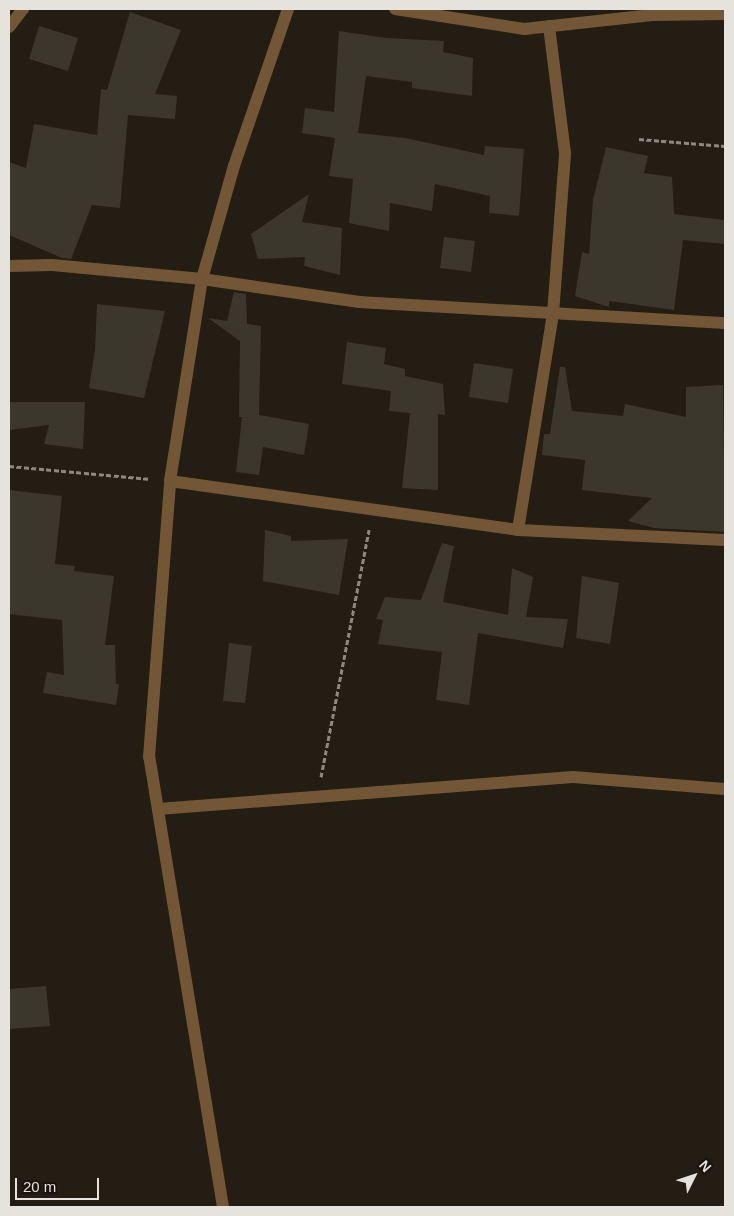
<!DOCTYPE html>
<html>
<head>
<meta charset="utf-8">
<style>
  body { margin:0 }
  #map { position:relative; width:734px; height:1216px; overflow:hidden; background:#231d14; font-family:Arial,sans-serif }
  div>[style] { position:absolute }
  .building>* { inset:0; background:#3c372d }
  .path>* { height:3px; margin-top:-1.5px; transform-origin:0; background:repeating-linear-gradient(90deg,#8d8981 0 5px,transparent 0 7.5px) }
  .minor>* { height:12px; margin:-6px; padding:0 6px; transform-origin:6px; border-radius:6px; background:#725635 }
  span { translate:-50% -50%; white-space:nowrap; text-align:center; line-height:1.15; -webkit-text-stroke:4px #19140b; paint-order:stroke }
  .frame { position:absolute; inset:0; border:10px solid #e6e3dc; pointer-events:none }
  .north { position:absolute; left:669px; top:1151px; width:50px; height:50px; -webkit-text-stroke:4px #19140b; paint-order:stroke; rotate:49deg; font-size:14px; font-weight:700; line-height:20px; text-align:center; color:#e6e3dc }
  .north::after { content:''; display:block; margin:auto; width:18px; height:22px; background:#e6e3dc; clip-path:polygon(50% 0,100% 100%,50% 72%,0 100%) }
  .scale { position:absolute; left:15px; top:1178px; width:84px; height:22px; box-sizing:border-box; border:2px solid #e6e3dc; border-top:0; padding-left:6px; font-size:15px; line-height:18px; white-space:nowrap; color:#e6e3dc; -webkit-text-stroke:4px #19140b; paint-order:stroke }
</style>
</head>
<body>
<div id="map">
  <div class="building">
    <i style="clip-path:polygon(130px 12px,181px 30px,155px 94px,177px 96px,175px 119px,128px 115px,120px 208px,92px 205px,71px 259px,62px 258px,9px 235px,9px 162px,26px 168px,34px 124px,97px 135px,101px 89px,107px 90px)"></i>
    <i style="clip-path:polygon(39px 26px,78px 38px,68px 71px,29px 59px)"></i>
    <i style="clip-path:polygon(339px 31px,386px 38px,444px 41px,443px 52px,473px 58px,472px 96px,412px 88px,412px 82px,366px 76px,358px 133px,405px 138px,484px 155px,485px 146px,524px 149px,519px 216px,489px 213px,490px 196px,435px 184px,432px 211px,390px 203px,389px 231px,349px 223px,353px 179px,329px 176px,335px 138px,302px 133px,305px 108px,334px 112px)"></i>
    <i style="clip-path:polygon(606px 147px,648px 156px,644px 173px,672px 177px,674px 214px,725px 220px,725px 244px,683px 240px,674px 310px,609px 301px,609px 307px,575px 296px,582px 252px,589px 254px,593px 200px)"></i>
    <i style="clip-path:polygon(309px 194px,302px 222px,342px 228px,340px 275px,304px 266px,305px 257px,258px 259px,251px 234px)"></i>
    <i style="clip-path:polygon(444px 237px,475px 241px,471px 272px,440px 268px)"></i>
    <i style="clip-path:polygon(234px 292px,246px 294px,247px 324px,261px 326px,259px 415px,309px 424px,304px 455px,263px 447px,259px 475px,236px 472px,242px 417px,239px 417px,240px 341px,208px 318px,227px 321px)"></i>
    <i style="clip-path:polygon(97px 304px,165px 311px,144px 398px,89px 388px,95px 350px)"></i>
    <i style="clip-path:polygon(347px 342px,386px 348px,384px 364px,405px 369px,405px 376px,443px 384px,445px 415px,438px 414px,438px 490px,402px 488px,410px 413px,389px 411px,391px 391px,342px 384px)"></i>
    <i style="clip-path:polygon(474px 363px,513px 369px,508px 403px,469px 397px)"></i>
    <i style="clip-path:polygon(560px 367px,565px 367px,572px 411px,623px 416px,625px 404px,686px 417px,686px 387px,723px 385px,725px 532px,654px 528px,628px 521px,652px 498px,582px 490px,585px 460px,542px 455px,544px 434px,550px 434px)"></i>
    <i style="clip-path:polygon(9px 402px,85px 402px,83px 449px,44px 444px,49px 425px,9px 430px)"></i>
    <i style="clip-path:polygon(9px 490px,62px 496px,55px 564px,75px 566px,74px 571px,114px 576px,105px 645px,115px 645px,116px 684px,119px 684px,116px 705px,43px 693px,47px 672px,64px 675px,62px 620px,9px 614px)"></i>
    <i style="clip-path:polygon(265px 530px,291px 536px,291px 541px,348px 539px,339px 595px,263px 581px)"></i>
    <i style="clip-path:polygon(442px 543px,454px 546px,443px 602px,508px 615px,512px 568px,533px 577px,526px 617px,568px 619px,563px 648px,478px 633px,469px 705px,436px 700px,442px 652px,378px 644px,383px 620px,376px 619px,385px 597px,421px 600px)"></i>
    <i style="clip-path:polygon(582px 576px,619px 583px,610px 644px,576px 638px)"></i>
    <i style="clip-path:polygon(229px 643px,252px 646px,245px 703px,223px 701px)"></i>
    <i style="clip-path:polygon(46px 986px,50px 1026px,9px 1029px,9px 989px)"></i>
  </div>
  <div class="path">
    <i style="left:639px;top:139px;width:86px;rotate:4.7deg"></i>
    <i style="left:9px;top:466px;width:142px;rotate:5.3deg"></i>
    <i style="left:321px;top:777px;width:252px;rotate:-79deg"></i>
  </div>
  <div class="minor">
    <i style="left:395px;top:9px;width:131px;rotate:8.8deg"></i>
    <i style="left:524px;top:29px;width:129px;rotate:-6.2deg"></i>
    <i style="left:652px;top:15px;width:73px;rotate:-0.8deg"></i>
    <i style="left:9px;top:27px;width:23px;rotate:-52deg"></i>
    <i style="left:9px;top:266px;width:43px;rotate:-1.3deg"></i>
    <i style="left:52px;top:265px;width:151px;rotate:5.3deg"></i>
    <i style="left:202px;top:279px;width:117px;rotate:-74.2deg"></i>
    <i style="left:234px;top:166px;width:166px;rotate:-71deg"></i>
    <i style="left:170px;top:481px;width:351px;rotate:8deg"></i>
    <i style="left:518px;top:530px;width:207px;rotate:2.8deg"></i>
    <i style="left:518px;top:530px;width:219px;rotate:-80.8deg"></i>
    <i style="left:553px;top:314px;width:161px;rotate:-85.7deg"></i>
    <i style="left:565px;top:153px;width:128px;rotate:-97.2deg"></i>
    <i style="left:158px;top:809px;width:416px;rotate:-4.4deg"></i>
    <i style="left:573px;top:777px;width:152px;rotate:4.5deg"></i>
    <i style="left:223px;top:1207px;width:456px;rotate:-99.3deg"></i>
    <i style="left:149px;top:757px;width:277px;rotate:-85.6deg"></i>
    <i style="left:170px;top:481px;width:205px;rotate:-81deg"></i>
    <i style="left:202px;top:279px;width:159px;rotate:8.3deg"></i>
    <i style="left:359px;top:302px;width:367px;rotate:3.3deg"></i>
  </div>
  <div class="frame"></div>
  <div class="north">N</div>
  <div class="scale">20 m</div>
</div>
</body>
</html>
